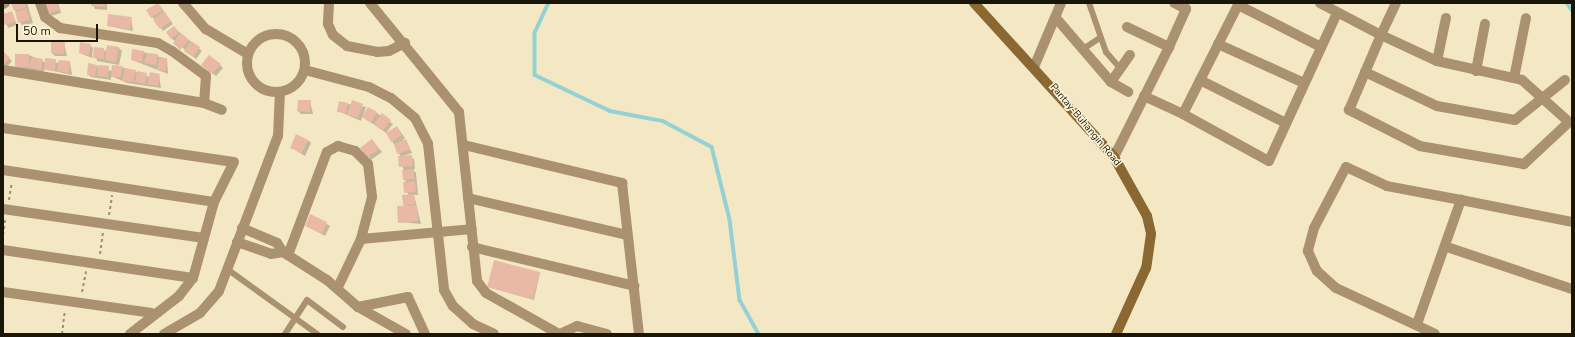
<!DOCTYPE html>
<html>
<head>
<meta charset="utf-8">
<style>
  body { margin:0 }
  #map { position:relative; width:1575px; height:337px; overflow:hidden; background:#f3e8c3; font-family:"Nunito Sans",sans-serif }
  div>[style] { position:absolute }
  .shadow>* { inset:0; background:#0003 }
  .stream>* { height:3.5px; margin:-1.75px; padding:0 1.75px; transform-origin:1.75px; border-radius:1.75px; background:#94d1d5 }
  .building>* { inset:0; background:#e9b9a5 }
  .path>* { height:2px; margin-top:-1px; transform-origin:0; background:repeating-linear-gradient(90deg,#9a9277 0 3px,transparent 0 6px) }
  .lane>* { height:6px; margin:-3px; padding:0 3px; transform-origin:3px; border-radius:3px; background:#aa9170 }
  .street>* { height:10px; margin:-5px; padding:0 5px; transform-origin:5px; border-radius:5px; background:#aa9170 }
  .street>.ring { margin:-5px; padding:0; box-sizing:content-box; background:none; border:10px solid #aa9170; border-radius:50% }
  .secondary>* { height:10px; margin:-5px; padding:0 5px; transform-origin:5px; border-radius:5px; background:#8b6732 }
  span { translate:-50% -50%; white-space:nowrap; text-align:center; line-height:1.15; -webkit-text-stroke:3px #fef5d8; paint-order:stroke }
  .street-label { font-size:10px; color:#191508 }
  .frame { position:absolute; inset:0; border:4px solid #191508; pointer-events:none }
  .scale { position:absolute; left:16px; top:24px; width:82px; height:18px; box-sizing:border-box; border:2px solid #191508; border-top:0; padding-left:5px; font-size:12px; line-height:14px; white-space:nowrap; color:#191508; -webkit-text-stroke:3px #fef5d8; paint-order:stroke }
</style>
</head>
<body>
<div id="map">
  <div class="shadow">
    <i style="clip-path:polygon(12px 3px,27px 3px,33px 23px,22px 26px)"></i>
    <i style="clip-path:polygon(45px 3px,58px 3px,61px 13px,51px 16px)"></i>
    <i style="clip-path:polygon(92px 3px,107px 3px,107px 10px,95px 9px)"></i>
    <i style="clip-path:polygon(160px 6px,173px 24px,163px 31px,147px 10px)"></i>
    <i style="clip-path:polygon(12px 12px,17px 25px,8px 28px,3px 15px)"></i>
    <i style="clip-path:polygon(131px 18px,133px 31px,108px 26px)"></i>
    <i style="clip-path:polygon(177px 30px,202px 51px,196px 59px,171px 38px)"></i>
    <i style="clip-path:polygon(64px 43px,67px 56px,55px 56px,52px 53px)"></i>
    <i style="clip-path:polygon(90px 45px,93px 48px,92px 58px,80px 53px)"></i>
    <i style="clip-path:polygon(95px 48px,107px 51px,119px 48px,122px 51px,119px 65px,97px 61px)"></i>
    <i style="clip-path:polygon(143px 52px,167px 59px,168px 74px,132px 60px)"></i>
    <i style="clip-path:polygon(3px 53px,12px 61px,6px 68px,3px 66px)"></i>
    <i style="clip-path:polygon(29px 55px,46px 63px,70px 62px,72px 75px,44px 69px,44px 72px,19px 69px,16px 66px)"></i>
    <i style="clip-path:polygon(220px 65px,223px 68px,216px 76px,205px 68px)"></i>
    <i style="clip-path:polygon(96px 66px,112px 71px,113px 66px,122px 67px,150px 77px,159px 75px,161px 88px,127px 83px,111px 76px,111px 80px,91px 77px,88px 74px)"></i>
    <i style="clip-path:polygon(310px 101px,313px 114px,301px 114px,298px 111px)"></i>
    <i style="clip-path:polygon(348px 104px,366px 107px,361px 121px,338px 111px)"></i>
    <i style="clip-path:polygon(377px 113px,393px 124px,386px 133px,363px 117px)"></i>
    <i style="clip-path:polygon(397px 127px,405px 138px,400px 143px,406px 140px,412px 153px,403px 156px,414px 159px,415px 169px,412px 169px,416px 173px,418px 195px,414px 195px,421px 224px,399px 222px,408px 195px,401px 157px,392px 141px)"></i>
    <i style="clip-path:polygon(308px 140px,311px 143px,305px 156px,292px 148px)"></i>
    <i style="clip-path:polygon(372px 140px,382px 152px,371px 160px,362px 148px)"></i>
    <i style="clip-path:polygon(311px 215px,330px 226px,325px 236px,306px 225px)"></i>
    <i style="clip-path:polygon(540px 273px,534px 300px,488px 287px)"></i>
  </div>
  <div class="stream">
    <i style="left:549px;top:3px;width:33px;rotate:115deg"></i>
    <i style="left:535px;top:33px;width:42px;rotate:90deg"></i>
    <i style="left:535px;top:75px;width:83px;rotate:25.6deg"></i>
    <i style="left:610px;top:111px;width:54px;rotate:10.7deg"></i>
    <i style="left:663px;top:121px;width:55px;rotate:28deg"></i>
    <i style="left:712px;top:147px;width:75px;rotate:76.1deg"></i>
    <i style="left:730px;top:220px;width:81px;rotate:82.9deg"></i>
    <i style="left:740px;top:300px;width:39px;rotate:61deg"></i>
    <i style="left:1567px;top:3px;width:9px;rotate:54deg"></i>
  </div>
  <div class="building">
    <i style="clip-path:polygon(11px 3px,25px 3px,26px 7px,14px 11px)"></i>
    <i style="clip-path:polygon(44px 3px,57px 3px,59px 10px,47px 14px)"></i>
    <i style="clip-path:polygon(91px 3px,105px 3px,105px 7px,91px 6px)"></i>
    <i style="clip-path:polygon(158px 3px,163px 10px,151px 18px,146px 10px)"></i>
    <i style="clip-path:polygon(27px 8px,30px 20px,18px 23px,15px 12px)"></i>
    <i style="clip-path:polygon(12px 11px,15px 22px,4px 25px,3px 14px)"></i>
    <i style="clip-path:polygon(164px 11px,171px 21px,160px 29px,153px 20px)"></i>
    <i style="clip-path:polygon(108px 14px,132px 17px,130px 29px,107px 26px)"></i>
    <i style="clip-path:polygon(174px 26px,179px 32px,171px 39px,166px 32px)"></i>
    <i style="clip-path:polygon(181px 33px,189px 40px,180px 50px,173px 43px)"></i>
    <i style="clip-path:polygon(191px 41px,200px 47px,193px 57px,184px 51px)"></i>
    <i style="clip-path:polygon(51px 42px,65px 42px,64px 54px,51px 53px)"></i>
    <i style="clip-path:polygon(80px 42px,91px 44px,89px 55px,79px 53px)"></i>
    <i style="clip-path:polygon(107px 45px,119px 47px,116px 62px,105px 60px)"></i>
    <i style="clip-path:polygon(94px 47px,104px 48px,104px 59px,93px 58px)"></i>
    <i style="clip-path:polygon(132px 49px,144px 51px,142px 62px,131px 60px)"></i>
    <i style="clip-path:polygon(3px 51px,10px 58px,3px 65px)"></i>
    <i style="clip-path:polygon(147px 53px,158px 54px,156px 65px,144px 63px)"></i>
    <i style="clip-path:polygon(15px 54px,29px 54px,29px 67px,15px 67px)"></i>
    <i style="clip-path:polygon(209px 55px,221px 64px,212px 74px,201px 65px)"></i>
    <i style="clip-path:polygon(32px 57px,43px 59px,41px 70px,29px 67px)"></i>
    <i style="clip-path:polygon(45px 58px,56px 59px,55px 71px,44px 70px)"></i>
    <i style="clip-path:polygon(159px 58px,167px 58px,166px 71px,157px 70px)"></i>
    <i style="clip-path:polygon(59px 60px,70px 61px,69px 73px,57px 71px)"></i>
    <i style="clip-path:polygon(88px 63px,97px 65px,95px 76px,87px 75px)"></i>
    <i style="clip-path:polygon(98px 65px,109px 66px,108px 77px,97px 76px)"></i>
    <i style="clip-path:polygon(112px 65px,122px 66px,121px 77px,111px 77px)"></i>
    <i style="clip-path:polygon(125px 68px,136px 70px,133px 82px,122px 81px)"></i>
    <i style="clip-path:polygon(137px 71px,147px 73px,145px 84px,135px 82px)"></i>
    <i style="clip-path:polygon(150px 72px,160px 74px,158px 86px,147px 84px)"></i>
    <i style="clip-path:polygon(298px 100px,311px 100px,310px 112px,297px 111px)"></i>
    <i style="clip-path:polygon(352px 100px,363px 104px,358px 118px,347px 115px)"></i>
    <i style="clip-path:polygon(339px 101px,348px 103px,346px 113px,337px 112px)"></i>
    <i style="clip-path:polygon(368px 107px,377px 112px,371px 123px,362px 117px)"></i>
    <i style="clip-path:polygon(382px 113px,391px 120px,383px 131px,374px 124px)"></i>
    <i style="clip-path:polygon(397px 126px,402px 135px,391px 142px,386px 133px)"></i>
    <i style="clip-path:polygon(296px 134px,308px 140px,302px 153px,290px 148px)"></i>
    <i style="clip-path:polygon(372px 139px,379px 149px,367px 157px,360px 148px)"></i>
    <i style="clip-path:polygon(406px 139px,410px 150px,397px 154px,394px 144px)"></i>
    <i style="clip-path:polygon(412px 155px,413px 166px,399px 167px,398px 156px)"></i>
    <i style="clip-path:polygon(414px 169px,414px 179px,403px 180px,402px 170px)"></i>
    <i style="clip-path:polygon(415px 181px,416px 192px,404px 193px,403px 182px)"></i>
    <i style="clip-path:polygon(414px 194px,415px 204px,403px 205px,402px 195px)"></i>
    <i style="clip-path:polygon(417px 205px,418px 221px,398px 223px,397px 206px)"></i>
    <i style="clip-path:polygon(310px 214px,327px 222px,322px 234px,305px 226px)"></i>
    <i style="clip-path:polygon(494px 260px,540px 272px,533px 299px,487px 287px)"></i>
  </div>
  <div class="path">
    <i style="left:9px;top:200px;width:18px;rotate:-81deg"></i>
    <i style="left:109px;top:215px;width:20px;rotate:-81deg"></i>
    <i style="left:3px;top:235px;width:15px;rotate:-82deg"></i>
    <i style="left:100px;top:254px;width:22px;rotate:-82deg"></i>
    <i style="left:82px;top:292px;width:21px;rotate:-79deg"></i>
    <i style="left:62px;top:334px;width:24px;rotate:-83deg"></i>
  </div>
  <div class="lane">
    <i style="left:1089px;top:3px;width:52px;rotate:70.9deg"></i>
    <i style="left:1106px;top:52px;width:23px;rotate:49deg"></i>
    <i style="left:1083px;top:49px;width:20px;rotate:-33deg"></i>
    <i style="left:227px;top:269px;width:111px;rotate:35.8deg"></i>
    <i style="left:285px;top:334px;width:40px;rotate:-57.1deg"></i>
    <i style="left:307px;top:300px;width:45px;rotate:36.9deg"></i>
  </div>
  <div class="street">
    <i style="left:40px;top:3px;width:15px;rotate:70deg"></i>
    <i style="left:45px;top:17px;width:19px;rotate:36deg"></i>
    <i style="left:60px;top:28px;width:99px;rotate:8.7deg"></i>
    <i style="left:158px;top:43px;width:16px;rotate:30deg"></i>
    <i style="left:172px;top:51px;width:42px;rotate:36.3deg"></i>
    <i style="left:206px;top:76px;width:27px;rotate:94deg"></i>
    <i style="left:183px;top:3px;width:35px;rotate:49deg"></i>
    <i style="left:206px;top:29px;width:49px;rotate:30.8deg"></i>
    <i style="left:329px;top:3px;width:21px;rotate:93deg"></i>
    <i style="left:328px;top:24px;width:12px;rotate:66deg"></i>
    <i style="left:333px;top:35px;width:18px;rotate:38deg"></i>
    <i style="left:347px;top:46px;width:31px;rotate:11deg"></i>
    <i style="left:377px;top:52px;width:12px;rotate:-5deg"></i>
    <i style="left:389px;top:51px;width:18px;rotate:-27deg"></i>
    <i style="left:370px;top:3px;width:141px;rotate:50.8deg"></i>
    <i style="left:459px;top:112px;width:170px;rotate:83.9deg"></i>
    <i style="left:477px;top:281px;width:15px;rotate:53deg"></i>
    <i style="left:486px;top:293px;width:84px;rotate:29.3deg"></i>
    <i style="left:1239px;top:3px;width:124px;rotate:116.8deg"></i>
    <i style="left:1183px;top:114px;width:98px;rotate:28.7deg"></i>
    <i style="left:1269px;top:161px;width:163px;rotate:-65.3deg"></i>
    <i style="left:1320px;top:3px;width:69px;rotate:27.7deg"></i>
    <i style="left:1381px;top:35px;width:62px;rotate:24.9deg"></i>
    <i style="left:1437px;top:61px;width:87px;rotate:12.6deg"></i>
    <i style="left:1522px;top:80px;width:63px;rotate:41.8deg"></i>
    <i style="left:1569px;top:122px;width:62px;rotate:137deg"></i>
    <i style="left:1524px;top:164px;width:106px;rotate:-170.2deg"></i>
    <i style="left:1420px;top:146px;width:80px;rotate:-153.1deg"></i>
    <i style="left:1349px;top:110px;width:82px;rotate:-66.9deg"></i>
    <i style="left:1381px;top:35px;width:35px;rotate:-65deg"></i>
    <i style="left:3px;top:4px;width:2px;rotate:-27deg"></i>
    <i style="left:1238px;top:5px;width:93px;rotate:26.8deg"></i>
    <i style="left:1056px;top:18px;width:84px;rotate:49.3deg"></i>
    <i style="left:1111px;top:82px;width:20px;rotate:30deg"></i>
    <i style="left:1127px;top:27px;width:47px;rotate:25.5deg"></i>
    <i style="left:1169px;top:47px;width:42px;rotate:-65.9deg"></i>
    <i style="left:1186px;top:9px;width:13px;rotate:-153deg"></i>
    <i class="ring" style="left:247px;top:34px;width:48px;height:48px"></i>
    <i style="left:1218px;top:44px;width:94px;rotate:24.4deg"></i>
    <i style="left:1437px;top:61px;width:44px;rotate:-78.2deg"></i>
    <i style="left:1034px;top:67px;width:69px;rotate:-67.1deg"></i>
    <i style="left:3px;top:70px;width:204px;rotate:9.3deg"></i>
    <i style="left:204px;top:103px;width:19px;rotate:21deg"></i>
    <i style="left:305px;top:70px;width:66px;rotate:14.9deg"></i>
    <i style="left:369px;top:87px;width:25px;rotate:27deg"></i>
    <i style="left:391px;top:98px;width:31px;rotate:40deg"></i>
    <i style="left:415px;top:118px;width:29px;rotate:63deg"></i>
    <i style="left:428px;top:144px;width:147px;rotate:83.7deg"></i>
    <i style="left:444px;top:290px;width:18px;rotate:61deg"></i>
    <i style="left:453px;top:306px;width:27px;rotate:42deg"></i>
    <i style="left:473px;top:324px;width:23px;rotate:25deg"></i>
    <i style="left:1476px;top:71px;width:48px;rotate:-79.2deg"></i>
    <i style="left:1365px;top:72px;width:80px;rotate:25.3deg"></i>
    <i style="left:1437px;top:106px;width:79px;rotate:10.2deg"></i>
    <i style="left:1515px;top:120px;width:64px;rotate:-38.7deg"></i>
    <i style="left:1514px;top:78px;width:61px;rotate:-78.7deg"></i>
    <i style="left:1200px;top:80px;width:96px;rotate:26.6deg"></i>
    <i style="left:1111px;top:82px;width:33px;rotate:-55deg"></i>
    <i style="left:1144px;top:96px;width:43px;rotate:24.8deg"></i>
    <i style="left:3px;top:128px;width:233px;rotate:8.4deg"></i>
    <i style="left:234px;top:162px;width:45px;rotate:116.6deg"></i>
    <i style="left:214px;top:202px;width:79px;rotate:105.4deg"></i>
    <i style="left:193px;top:278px;width:23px;rotate:128deg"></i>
    <i style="left:179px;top:296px;width:62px;rotate:142.2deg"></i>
    <i style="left:464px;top:145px;width:163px;rotate:13.5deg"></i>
    <i style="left:622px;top:183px;width:152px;rotate:83.6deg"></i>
    <i style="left:1114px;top:157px;width:123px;rotate:-63.4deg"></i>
    <i style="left:3px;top:170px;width:213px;rotate:8.6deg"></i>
    <i style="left:468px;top:198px;width:163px;rotate:13.1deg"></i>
    <i style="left:1461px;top:200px;width:113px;rotate:11.2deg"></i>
    <i style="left:3px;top:209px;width:203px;rotate:8.2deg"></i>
    <i style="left:242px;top:228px;width:38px;rotate:23deg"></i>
    <i style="left:277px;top:243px;width:11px;rotate:56deg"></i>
    <i style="left:283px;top:252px;width:52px;rotate:32.5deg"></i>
    <i style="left:327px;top:280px;width:41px;rotate:41.1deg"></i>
    <i style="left:358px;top:307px;width:55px;rotate:29.4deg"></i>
    <i style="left:361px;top:239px;width:111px;rotate:-5.1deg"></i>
    <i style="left:237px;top:242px;width:36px;rotate:19deg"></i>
    <i style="left:271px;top:254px;width:12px;rotate:-9deg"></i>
    <i style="left:472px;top:247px;width:167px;rotate:13.5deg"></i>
    <i style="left:1447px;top:247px;width:132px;rotate:18.6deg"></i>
    <i style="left:3px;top:250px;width:192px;rotate:8.4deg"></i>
    <i style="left:288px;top:255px;width:110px;rotate:-69.3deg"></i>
    <i style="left:327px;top:152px;width:13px;rotate:-29deg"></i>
    <i style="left:338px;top:146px;width:18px;rotate:16deg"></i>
    <i style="left:355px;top:151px;width:18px;rotate:45deg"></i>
    <i style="left:368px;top:164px;width:33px;rotate:83deg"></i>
    <i style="left:372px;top:197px;width:43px;rotate:104.7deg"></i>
    <i style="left:361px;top:239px;width:55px;rotate:115.6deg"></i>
    <i style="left:3px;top:292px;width:150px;rotate:8deg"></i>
    <i style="left:358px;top:307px;width:51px;rotate:-11.3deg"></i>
    <i style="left:408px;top:297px;width:41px;rotate:65.3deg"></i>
    <i style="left:1417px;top:324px;width:132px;rotate:-70.5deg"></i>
    <i style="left:1461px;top:200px;width:75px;rotate:-169.3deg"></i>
    <i style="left:1387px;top:186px;width:45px;rotate:-155.1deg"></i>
    <i style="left:1346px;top:167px;width:69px;rotate:117.7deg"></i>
    <i style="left:1314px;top:228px;width:24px;rotate:105deg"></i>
    <i style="left:1308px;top:251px;width:22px;rotate:66deg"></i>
    <i style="left:1317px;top:271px;width:25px;rotate:42deg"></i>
    <i style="left:1336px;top:288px;width:109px;rotate:24.9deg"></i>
    <i style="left:164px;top:334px;width:42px;rotate:-30.3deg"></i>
    <i style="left:200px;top:313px;width:29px;rotate:-49deg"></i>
    <i style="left:219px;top:291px;width:166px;rotate:-69.2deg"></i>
    <i style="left:278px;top:136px;width:44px;rotate:-87.4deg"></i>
    <i style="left:560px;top:334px;width:19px;rotate:-25deg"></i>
    <i style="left:577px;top:326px;width:31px;rotate:15deg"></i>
  </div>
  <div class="secondary">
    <i style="left:974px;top:3px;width:208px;rotate:47.7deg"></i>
    <i style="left:1114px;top:157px;width:68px;rotate:60.8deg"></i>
    <i style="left:1147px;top:216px;width:18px;rotate:77deg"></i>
    <i style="left:1151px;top:234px;width:34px;rotate:98deg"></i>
    <i style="left:1146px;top:268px;width:72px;rotate:114.4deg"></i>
  </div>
  <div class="street-label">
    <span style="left:1085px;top:125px;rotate:50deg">Pantay-Buhangin Road</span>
  </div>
  <div class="frame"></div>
  <div class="scale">50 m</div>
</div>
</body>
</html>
